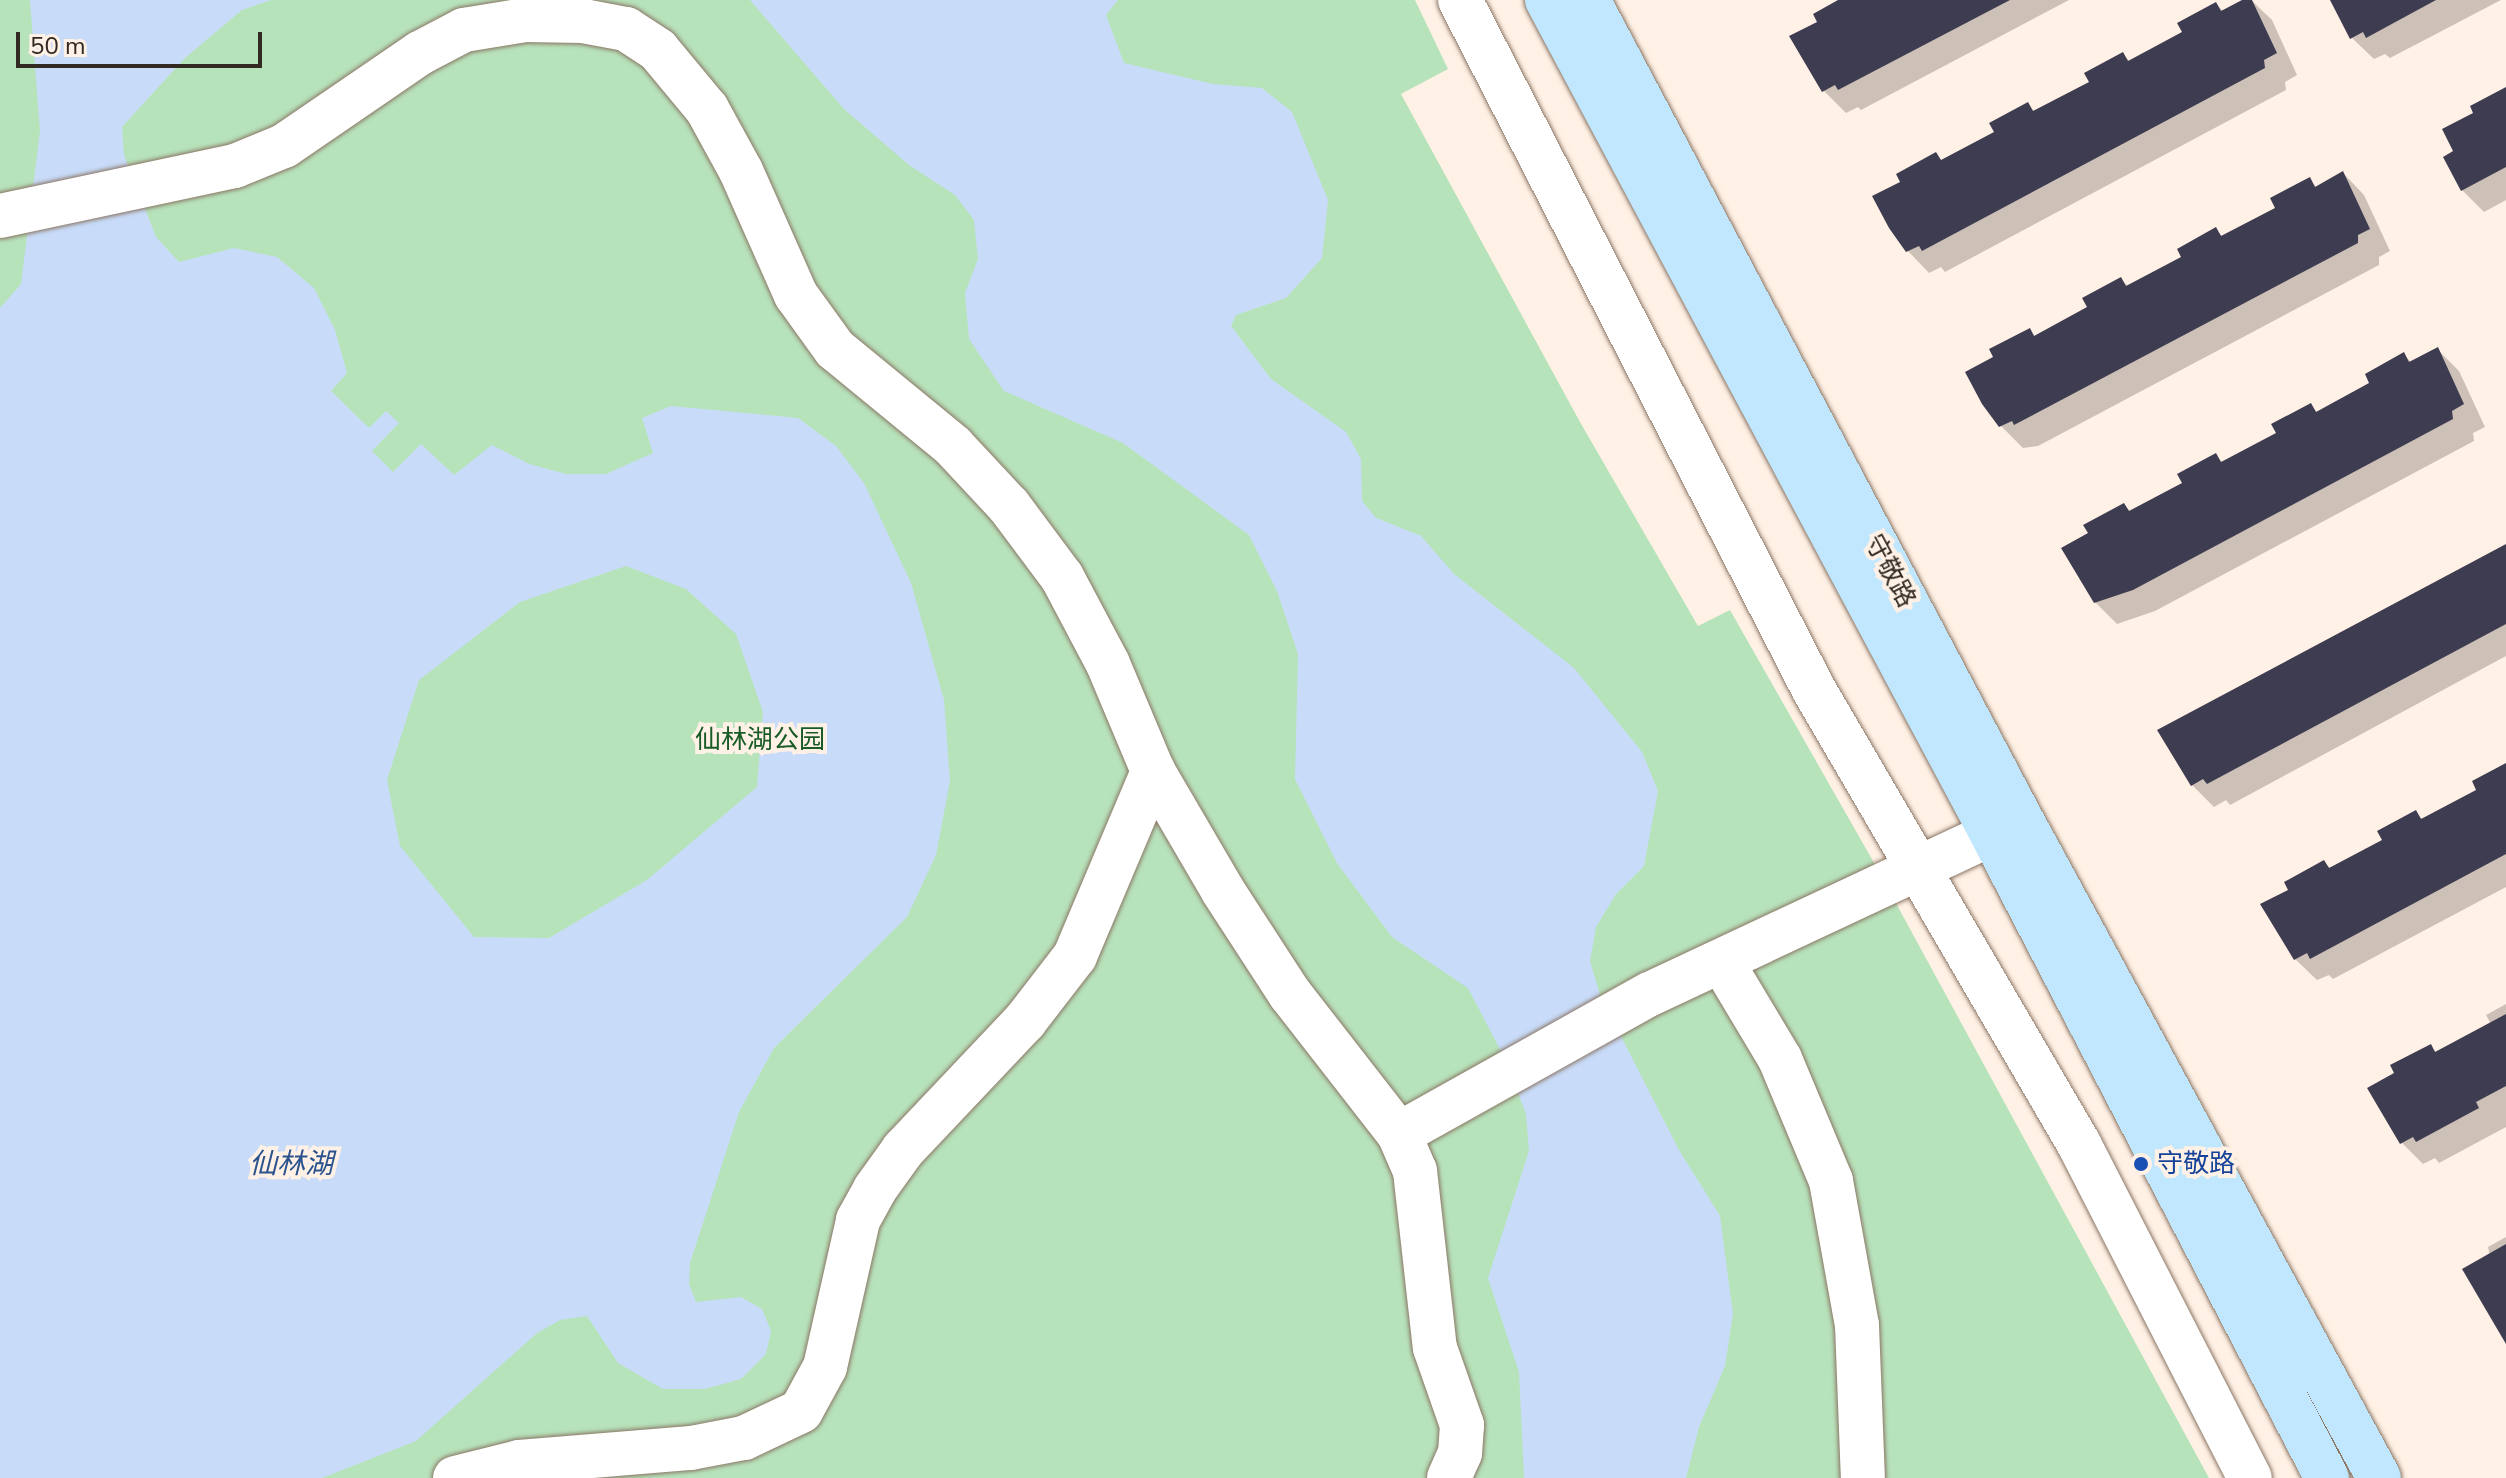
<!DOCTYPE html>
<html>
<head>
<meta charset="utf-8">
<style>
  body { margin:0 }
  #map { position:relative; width:2506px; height:1478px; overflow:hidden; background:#fff1e5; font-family:"Nunito Sans","Noto Sans SC",sans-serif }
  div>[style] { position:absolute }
  .green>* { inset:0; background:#b7e3bb }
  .water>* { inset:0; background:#c8dcf9 }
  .shadow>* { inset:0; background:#0003 }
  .building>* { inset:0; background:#3e3c51 }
  .roads { filter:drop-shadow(0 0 2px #8b7665) drop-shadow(0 0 2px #8b7665) }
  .minor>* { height:44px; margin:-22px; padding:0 22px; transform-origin:22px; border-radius:22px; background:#fff }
  .major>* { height:44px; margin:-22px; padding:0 22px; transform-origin:22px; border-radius:22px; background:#c1e7fe }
  .dots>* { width:22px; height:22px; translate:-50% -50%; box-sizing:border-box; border:4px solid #fff1e5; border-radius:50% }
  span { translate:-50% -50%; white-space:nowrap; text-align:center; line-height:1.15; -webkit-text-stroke:8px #fff1e5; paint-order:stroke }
  .street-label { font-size:26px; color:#312922 }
  .park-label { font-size:26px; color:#185b27 }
  .transit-label { font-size:26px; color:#164399 }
  .left { translate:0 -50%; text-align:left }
  .water-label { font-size:28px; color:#2b548e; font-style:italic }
  .scale { position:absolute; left:16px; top:32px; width:246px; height:36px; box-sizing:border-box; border:4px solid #312922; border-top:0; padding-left:10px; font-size:24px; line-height:28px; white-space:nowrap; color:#312922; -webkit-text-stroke:6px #fff1e5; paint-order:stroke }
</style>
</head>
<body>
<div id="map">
  <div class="green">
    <i style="clip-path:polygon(0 0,1415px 0,1448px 69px,1401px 94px,1580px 422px,1698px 626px,1730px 610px,1873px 861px,2209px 1478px,0 1478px)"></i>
  </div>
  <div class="water">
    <i style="clip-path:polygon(evenodd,30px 0,271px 0,242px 10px,185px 58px,122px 127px,124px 155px,156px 237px,179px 262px,234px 248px,277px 257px,314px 288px,335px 330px,347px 373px,331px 391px,369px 428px,386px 411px,399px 423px,372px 451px,393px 472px,421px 444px,454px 475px,492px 445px,529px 464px,566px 474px,606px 474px,653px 453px,642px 418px,671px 406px,798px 418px,836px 446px,864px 483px,911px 583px,944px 700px,950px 781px,936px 855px,907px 917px,774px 1048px,739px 1112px,690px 1263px,689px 1284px,696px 1302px,741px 1297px,762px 1309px,771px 1331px,766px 1354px,741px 1379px,705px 1389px,663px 1389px,618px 1363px,587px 1316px,560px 1320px,537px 1333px,416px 1441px,322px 1478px,0 1478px,0 308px,21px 284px,40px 131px,30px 0,626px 566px,686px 589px,736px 634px,763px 712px,757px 787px,647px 880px,549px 938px,474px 937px,400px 846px,387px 780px,419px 680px,520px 602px,626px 566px)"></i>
    <i style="clip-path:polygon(750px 0,1118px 0,1106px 15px,1124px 63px,1213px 84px,1262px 88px,1292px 112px,1328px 200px,1322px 258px,1286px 298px,1236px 315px,1231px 326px,1271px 379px,1346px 432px,1361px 459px,1362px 501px,1376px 518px,1421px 536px,1454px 574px,1574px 668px,1642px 752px,1658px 791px,1644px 866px,1616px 894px,1596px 927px,1590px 961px,1600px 995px,1679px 1150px,1720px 1216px,1733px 1314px,1725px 1366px,1699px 1427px,1686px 1478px,1524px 1478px,1519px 1372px,1488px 1278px,1529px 1151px,1526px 1114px,1504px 1057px,1468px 988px,1392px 937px,1337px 863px,1295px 779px,1298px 654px,1277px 591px,1249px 535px,1123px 443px,1004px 391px,969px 339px,965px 293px,978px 259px,974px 220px,955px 195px,909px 165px,844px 109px)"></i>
  </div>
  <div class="shadow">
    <i style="clip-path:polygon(1843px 0,2069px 0,1861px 110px,1858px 107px,1846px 113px,1824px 91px,1819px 23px)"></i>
    <i style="clip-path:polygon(2251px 0,2272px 20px,2297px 75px,2285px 82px,2286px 90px,1945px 272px,1941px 267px,1929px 273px,1908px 251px,1903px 183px,1936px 155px,1943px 162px,1996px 133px,2027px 104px,2035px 112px,2091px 83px,2123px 54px,2130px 62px,2185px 33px,2216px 4px,2224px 12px)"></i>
    <i style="clip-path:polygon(2330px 0,2501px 0,2390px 58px,2385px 54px,2374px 59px,2352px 38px)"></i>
    <i style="clip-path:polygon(2506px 89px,2506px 200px,2484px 212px,2462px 190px,2456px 152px,2476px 114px)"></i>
    <i style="clip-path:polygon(2343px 173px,2364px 195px,2390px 251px,2379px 257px,2379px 265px,2038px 446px,2023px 448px,2001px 426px,1996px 358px,2029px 330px,2036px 337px,2090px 308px,2121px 280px,2129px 287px,2184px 258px,2216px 230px,2223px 237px,2278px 208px,2309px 179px,2317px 188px)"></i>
    <i style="clip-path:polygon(2437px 349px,2459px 371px,2485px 427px,2473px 433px,2474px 441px,2155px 611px,2117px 624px,2095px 602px,2091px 534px,2124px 505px,2131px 512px,2185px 484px,2216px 456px,2223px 463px,2279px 434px,2311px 406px,2318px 413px,2372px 384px,2404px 355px,2412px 363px)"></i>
    <i style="clip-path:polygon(2506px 547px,2506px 656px,2230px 805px,2226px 800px,2214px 807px,2192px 785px)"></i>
    <i style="clip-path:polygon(2506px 765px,2506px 887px,2333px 979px,2329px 975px,2317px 980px,2295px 959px,2291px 891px,2324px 862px,2331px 869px,2384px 841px,2415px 812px,2423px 820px,2479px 791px)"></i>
    <i style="clip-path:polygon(2506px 1004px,2506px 1127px,2439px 1163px,2435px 1158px,2423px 1164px,2401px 1142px,2397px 1074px,2430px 1046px,2437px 1053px,2491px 1024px,2486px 1015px)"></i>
    <i style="clip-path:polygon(2506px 1237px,2506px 1332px,2488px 1247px)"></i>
  </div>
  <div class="building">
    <i style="clip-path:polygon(1838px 0,2010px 0,1838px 90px,1835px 85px,1822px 92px,1789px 36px,1817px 22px,1813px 14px)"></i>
    <i style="clip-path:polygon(2242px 0,2252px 0,2277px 53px,2264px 60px,2265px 68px,1922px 251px,1919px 246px,1906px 252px,1889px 228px,1872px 196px,1900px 182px,1896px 174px,1936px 152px,1941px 160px,1994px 132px,1989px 123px,2028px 102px,2033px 111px,2089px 82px,2084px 73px,2123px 52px,2128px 61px,2182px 32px,2177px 23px,2216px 2px,2221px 11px)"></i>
    <i style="clip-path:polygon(2330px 0,2436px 0,2366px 38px,2363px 32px,2350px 39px)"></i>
    <i style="clip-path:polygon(2506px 87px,2506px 167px,2461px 191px,2443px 157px,2453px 151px,2442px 129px,2473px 113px,2470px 106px)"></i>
    <i style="clip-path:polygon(2343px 171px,2370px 229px,2358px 235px,2358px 243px,2014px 425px,2012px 421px,1999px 427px,1982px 404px,1965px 372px,1993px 357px,1989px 349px,2030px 328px,2034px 336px,2087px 307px,2082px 298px,2121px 277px,2126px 286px,2181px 257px,2177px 249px,2216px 227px,2221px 236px,2275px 208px,2270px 198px,2310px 177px,2315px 187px)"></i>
    <i style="clip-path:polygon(2438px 347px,2464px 404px,2452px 411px,2453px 419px,2133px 590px,2094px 603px,2061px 548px,2088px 533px,2083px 525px,2124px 503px,2129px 511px,2182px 483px,2177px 474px,2216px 453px,2221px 462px,2276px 433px,2271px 424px,2311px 403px,2316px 412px,2369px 383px,2365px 374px,2404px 352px,2409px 362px)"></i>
    <i style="clip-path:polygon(2506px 544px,2506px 624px,2207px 784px,2203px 779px,2191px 786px,2157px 730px)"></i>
    <i style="clip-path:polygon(2506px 763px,2506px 854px,2310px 959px,2307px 953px,2294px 960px,2260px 904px,2288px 890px,2284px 882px,2324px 860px,2329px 868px,2382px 840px,2377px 831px,2416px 810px,2421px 819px,2476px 790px,2472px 781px)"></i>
    <i style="clip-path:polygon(2506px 1014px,2506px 1086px,2476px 1102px,2479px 1108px,2416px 1142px,2413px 1137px,2400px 1144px,2367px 1088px,2394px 1073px,2390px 1065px,2431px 1044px,2435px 1052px)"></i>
    <i style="clip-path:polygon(2506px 1244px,2506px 1344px,2462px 1269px)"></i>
  </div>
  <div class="roads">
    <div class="minor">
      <i style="left:1460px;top:0;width:776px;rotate:62.84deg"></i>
      <i style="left:1814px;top:690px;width:526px;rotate:59.73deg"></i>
      <i style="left:2079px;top:1144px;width:375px;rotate:62.9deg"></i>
      <i style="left:0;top:216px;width:240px;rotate:-12deg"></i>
      <i style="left:235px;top:166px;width:53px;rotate:-22.2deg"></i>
      <i style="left:284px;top:146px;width:165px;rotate:-34.4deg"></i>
      <i style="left:420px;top:53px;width:50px;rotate:-27.6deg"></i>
      <i style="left:464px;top:30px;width:62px;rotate:-9.3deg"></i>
      <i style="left:525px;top:20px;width:58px;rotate:1deg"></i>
      <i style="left:583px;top:21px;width:44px;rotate:10.5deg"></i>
      <i style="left:626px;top:29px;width:38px;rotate:33deg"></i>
      <i style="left:658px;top:50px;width:77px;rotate:50.3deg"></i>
      <i style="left:707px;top:109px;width:71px;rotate:61.3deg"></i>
      <i style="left:741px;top:171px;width:136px;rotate:66.1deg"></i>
      <i style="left:796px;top:295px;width:67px;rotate:54.2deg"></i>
      <i style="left:835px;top:349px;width:153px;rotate:39.4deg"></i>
      <i style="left:953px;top:446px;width:82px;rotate:47deg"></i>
      <i style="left:1009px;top:506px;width:89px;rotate:53.3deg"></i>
      <i style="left:1062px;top:577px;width:98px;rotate:62.1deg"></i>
      <i style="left:1108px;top:664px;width:116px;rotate:67.2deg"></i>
      <i style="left:1153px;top:771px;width:139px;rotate:59.7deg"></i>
      <i style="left:1223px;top:891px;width:123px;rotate:57deg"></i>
      <i style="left:1290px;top:994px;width:177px;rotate:52.1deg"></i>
      <i style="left:1399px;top:1134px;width:40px;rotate:66.6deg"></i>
      <i style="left:1415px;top:1171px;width:178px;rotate:83.6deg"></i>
      <i style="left:1435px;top:1348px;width:82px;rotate:70.7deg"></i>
      <i style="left:1462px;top:1425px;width:28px;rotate:94deg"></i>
      <i style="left:1460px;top:1453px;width:27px;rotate:114deg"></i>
      <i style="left:1722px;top:962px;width:113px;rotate:59.1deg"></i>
      <i style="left:1780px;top:1059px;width:132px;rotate:67.3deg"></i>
      <i style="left:1831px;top:1181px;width:146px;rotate:79.8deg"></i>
      <i style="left:1857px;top:1325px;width:153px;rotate:87.8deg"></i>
      <i style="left:1399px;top:1134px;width:287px;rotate:-29.2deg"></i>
      <i style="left:1650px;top:994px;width:378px;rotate:-25.1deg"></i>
      <i style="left:455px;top:1478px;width:66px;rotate:-14deg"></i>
      <i style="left:519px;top:1462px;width:173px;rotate:-4.7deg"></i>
      <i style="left:691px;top:1448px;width:54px;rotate:-10.7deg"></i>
      <i style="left:744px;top:1438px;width:63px;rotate:-25.3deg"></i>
      <i style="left:801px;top:1411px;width:50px;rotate:-61.4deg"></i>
      <i style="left:825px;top:1367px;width:151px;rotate:-77.3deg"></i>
      <i style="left:858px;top:1220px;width:35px;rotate:-61deg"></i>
      <i style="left:875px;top:1189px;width:48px;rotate:-54.3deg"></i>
      <i style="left:903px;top:1150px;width:178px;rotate:-46.6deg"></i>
      <i style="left:1025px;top:1021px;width:82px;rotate:-52.4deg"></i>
      <i style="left:1075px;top:956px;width:201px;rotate:-67.1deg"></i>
    </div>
    <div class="major">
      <i style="left:1547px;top:0;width:945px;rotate:61.92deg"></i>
      <i style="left:1992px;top:834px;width:726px;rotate:62.52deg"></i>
      <i style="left:1588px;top:0;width:924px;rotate:62.13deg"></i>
      <i style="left:2020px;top:817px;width:752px;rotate:61.49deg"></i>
    </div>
  </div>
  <div class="dots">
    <i style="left:2141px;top:1164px;background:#1a4fb4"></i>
  </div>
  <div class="street-label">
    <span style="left:1890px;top:571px;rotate:62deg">守敬路</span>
  </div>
  <div class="park-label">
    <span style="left:760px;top:740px">仙林湖公园</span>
  </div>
  <div class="transit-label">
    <span class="left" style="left:2157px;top:1164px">守敬路</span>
  </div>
  <div class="water-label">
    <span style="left:291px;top:1164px">仙林湖</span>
  </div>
  <div class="scale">50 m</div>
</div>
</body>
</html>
